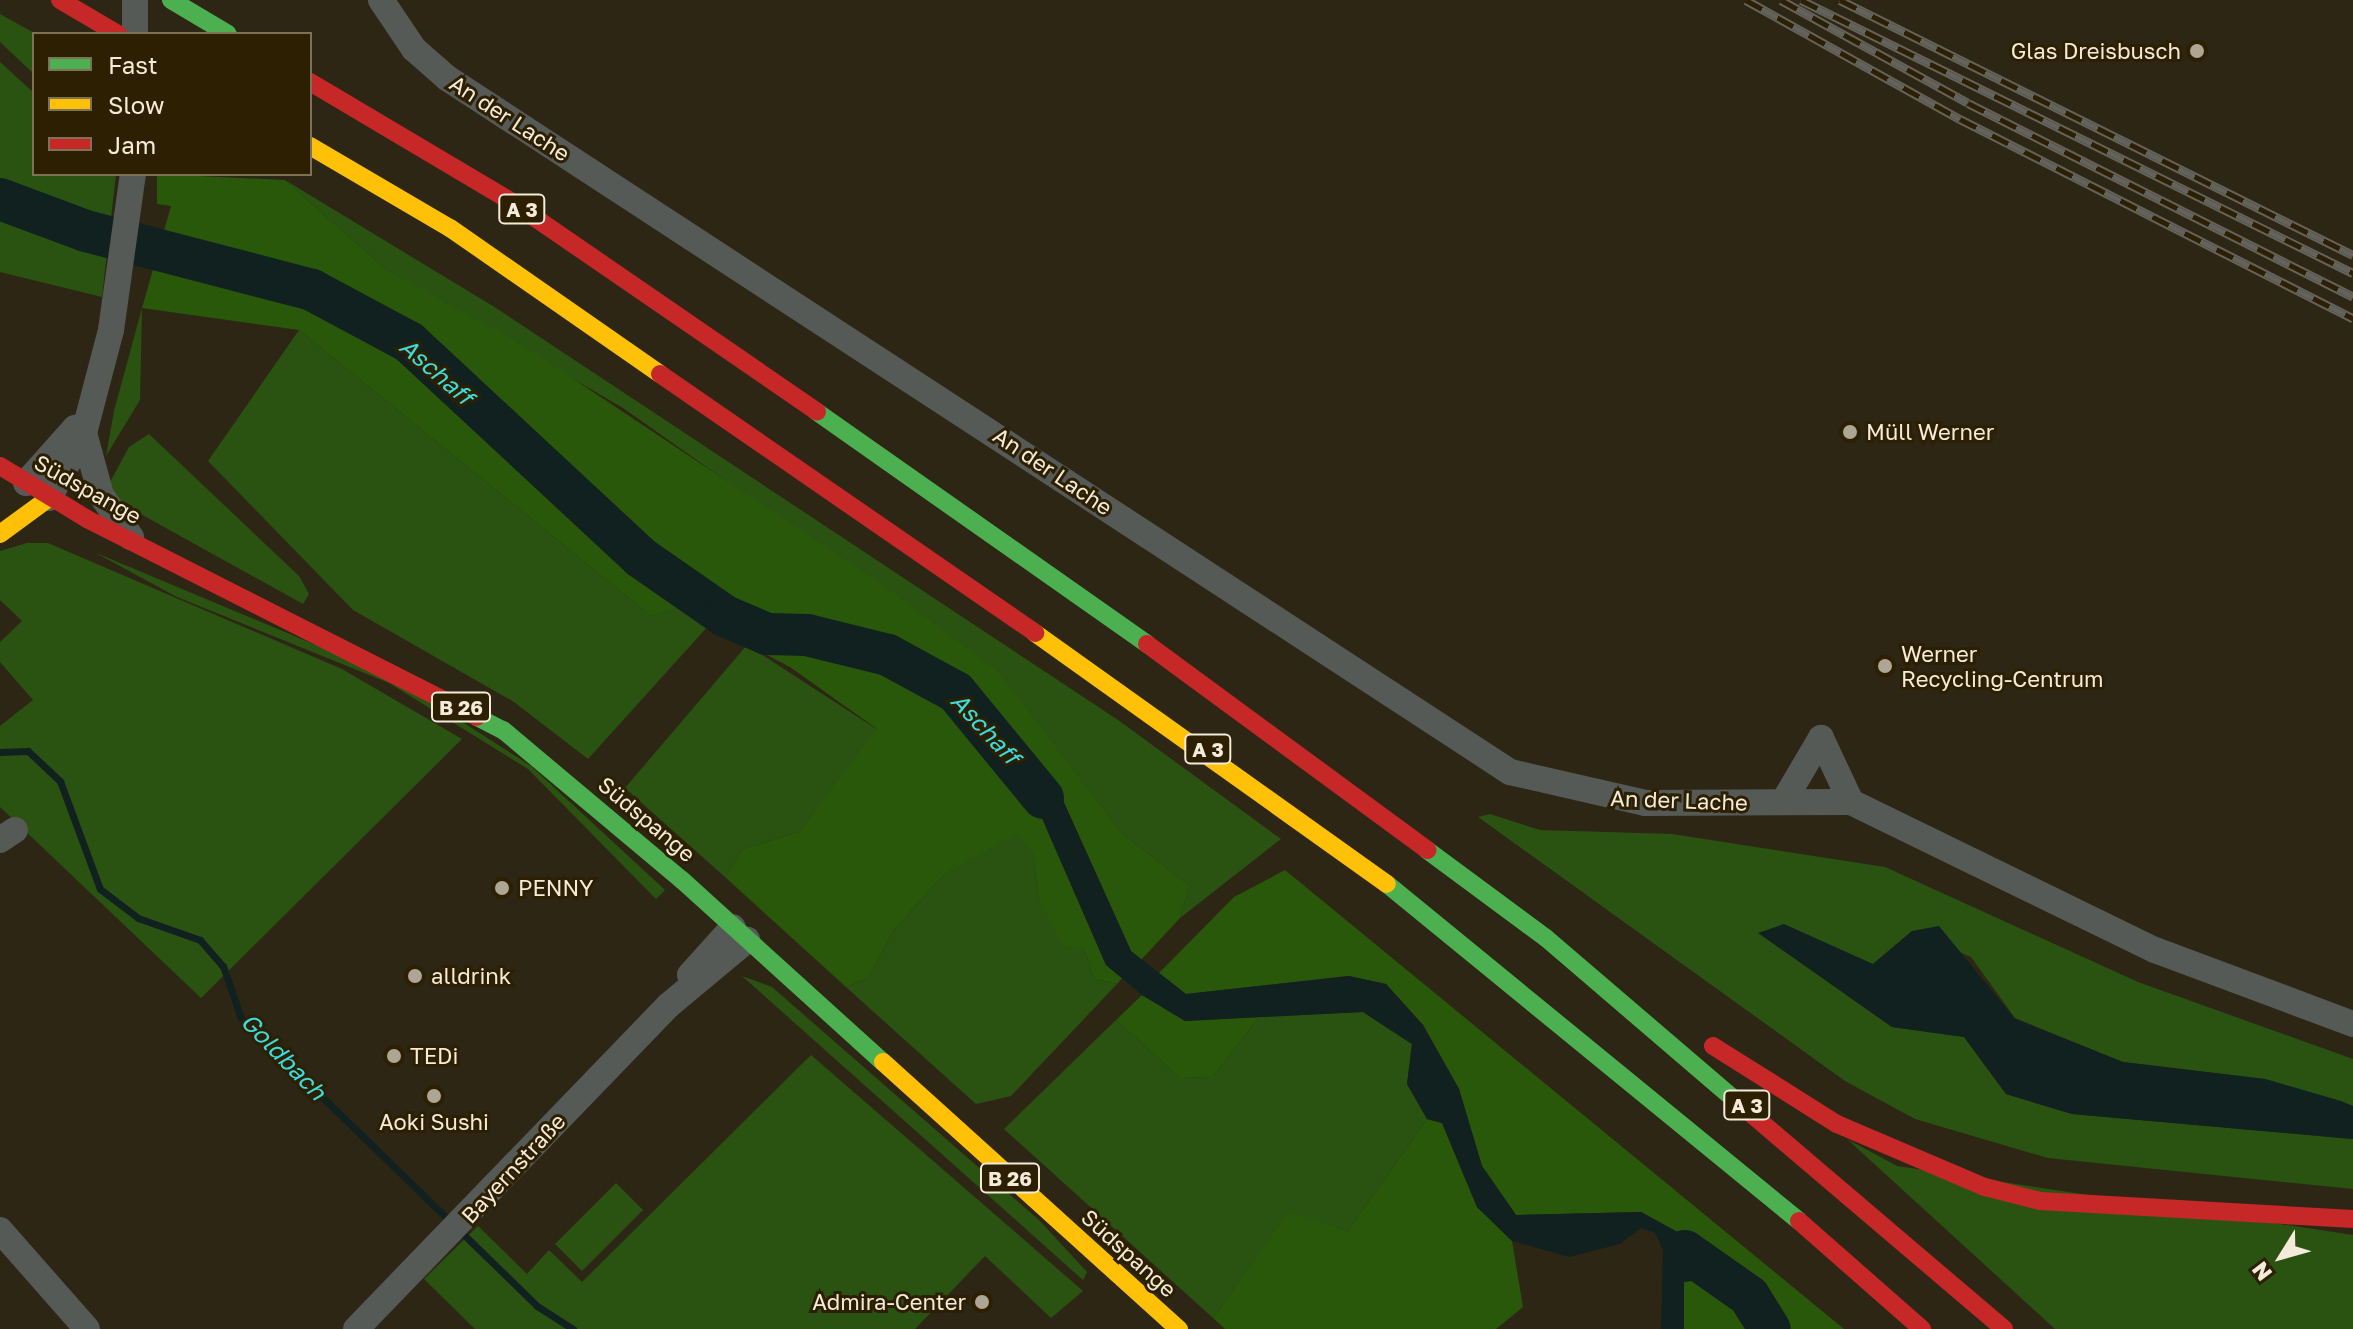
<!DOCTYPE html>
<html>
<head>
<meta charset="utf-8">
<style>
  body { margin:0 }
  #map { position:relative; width:2353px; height:1329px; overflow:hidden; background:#2d2615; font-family:"Golos Text",sans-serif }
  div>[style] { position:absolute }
  .green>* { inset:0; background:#2a5312 }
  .forest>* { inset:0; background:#29580b }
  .water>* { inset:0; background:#102120 }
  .stream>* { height:7px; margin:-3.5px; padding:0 3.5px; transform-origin:3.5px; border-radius:3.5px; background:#102120 }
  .river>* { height:42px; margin:-21px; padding:0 21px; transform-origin:21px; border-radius:21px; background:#102120 }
  .street>* { height:26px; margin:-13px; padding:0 13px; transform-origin:13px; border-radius:13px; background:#565a57 }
  .fast>* { height:18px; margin:-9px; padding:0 9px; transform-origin:9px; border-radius:9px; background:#4caf50 }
  .slow>* { height:18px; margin:-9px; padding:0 9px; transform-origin:9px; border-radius:9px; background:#ffc107 }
  .jam>* { height:18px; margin:-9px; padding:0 9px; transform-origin:9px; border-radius:9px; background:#c62828 }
  .rail>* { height:9px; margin-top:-4.5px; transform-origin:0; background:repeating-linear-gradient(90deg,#2d2002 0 18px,#64635b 0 36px); box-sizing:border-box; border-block:2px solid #64635b }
  .dots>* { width:22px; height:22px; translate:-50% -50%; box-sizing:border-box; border:4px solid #2d2002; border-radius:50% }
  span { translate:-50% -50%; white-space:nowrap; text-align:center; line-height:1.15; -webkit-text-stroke:6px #2d2002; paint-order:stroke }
  .shield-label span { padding:2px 6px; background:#2d2002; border:2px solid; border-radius:6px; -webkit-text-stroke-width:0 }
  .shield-label { font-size:20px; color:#f4ebda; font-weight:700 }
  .poi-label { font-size:22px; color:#f4ebda }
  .right { translate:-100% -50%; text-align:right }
  .left { translate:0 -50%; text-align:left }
  .street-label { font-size:22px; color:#f4ebda }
  .water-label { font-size:24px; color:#3cdbde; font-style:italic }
  .legend { position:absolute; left:32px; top:32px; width:280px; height:144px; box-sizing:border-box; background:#2d2002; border:2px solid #7d7158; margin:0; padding:10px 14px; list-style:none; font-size:24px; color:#f4ebda }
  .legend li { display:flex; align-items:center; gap:16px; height:40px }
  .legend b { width:40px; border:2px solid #7d7158 }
  .north { position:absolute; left:2241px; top:1217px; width:80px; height:80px; -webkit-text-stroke:6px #2d2002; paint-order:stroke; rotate:233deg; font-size:22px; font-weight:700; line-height:32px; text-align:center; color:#f4ebda }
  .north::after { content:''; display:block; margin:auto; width:28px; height:36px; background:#f4ebda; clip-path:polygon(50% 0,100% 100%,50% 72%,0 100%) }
</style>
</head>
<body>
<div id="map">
  <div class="green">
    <i style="clip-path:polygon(0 14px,36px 34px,34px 74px,0 42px)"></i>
    <i style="clip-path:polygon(0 62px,34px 93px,34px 174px,116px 174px,102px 297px,0 272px,0 217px,95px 248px,93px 213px,0 184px)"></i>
    <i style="clip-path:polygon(285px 180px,496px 308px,1118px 720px,1281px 839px,1180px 918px,1190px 886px,1122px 833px,997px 672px,623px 408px,387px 270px)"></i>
    <i style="clip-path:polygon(142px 308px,140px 400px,106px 456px,114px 411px)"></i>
    <i style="clip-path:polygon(299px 330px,651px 616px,677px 608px,709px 625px,588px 759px,514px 702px,353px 610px,208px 461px)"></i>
    <i style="clip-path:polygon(149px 434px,299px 576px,309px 594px,303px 604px,119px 502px,109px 484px,129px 447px)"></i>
    <i style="clip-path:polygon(27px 543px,48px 543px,342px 669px,462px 739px,201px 998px,0 807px,0 726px,33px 700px,0 662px,0 642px,22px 621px,0 600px,0 551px)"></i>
    <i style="clip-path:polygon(94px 552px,392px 677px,531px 766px,665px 890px,656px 899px,528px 769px,389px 683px,177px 597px)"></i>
    <i style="clip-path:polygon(747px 645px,878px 730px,799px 832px,743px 849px,725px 877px,625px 788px)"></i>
    <i style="clip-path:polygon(1490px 814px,1540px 830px,1672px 834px,1885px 867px,2138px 982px,2353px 1059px,2353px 1106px,2265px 1079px,2123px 1062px,2015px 1018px,1971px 957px,1912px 931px,1873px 964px,1759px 933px,1892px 1027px,1964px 1037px,2006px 1094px,2072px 1114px,2353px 1139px,2353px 1189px,2048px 1158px,1915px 1119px,1845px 1081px,1478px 817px)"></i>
    <i style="clip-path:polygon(1018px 832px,1033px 855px,1039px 901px,1084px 949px,1094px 979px,1117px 984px,1011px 1096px,976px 1104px,846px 987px,868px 978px,894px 930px,944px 875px)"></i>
    <i style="clip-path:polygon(742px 976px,772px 987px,1039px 1220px,1087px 1272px,1083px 1280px)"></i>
    <i style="clip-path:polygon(1363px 1012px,1412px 1044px,1407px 1084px,1427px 1119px,1348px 1231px,1289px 1213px,1213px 1318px,1004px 1129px,1116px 1020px,1180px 1078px,1213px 1077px,1259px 1017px)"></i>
    <i style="clip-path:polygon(811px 1055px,1083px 1291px,1051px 1318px,985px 1256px,915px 1329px,475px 1329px,424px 1279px,478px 1226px,527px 1274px,549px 1250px,582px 1282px)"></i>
    <i style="clip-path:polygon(1847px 1139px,1897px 1166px,2353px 1235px,2353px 1329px,2055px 1329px)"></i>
    <i style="clip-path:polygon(616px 1183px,643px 1210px,582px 1271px,555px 1244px)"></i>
  </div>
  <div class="forest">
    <i style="clip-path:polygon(157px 174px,285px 180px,387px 270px,524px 346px,880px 583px,998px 672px,1122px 833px,1190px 886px,1180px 918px,1141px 960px,1131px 951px,1061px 796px,1004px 761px,1038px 809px,1106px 965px,1122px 978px,1117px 984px,1094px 979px,1084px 949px,1064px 946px,1039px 901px,1033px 855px,1018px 833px,944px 875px,894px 930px,868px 978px,846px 987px,725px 877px,743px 849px,799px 832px,877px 729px,790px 667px,678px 608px,651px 616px,299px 330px,142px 308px,171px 206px,157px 204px)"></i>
    <i style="clip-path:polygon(1285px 870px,1844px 1329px,1684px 1329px,1684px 1282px,1722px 1277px,1703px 1246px,1641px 1212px,1516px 1215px,1482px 1166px,1459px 1089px,1423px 1025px,1386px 984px,1348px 976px,1186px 994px,1159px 973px,1234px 897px)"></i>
    <i style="clip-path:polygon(1142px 995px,1185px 1021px,1259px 1017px,1213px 1077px,1180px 1078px,1116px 1020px)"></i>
    <i style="clip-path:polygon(1427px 1119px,1442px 1123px,1477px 1207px,1512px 1241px,1523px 1307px,1496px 1329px,1225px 1329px,1213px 1318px,1289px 1212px,1348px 1231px)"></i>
  </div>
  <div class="water">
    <i style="clip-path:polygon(0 184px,93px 213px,96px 248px,0 217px)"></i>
    <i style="clip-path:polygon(1022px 750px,1061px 796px,1131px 951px,1186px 994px,1349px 976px,1386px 984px,1423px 1025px,1459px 1089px,1482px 1166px,1516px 1215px,1641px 1212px,1703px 1246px,1729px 1275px,1684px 1282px,1684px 1329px,1661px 1329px,1663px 1250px,1655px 1233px,1641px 1228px,1620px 1244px,1569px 1257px,1512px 1241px,1477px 1207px,1442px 1123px,1427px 1119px,1407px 1084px,1412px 1044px,1363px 1012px,1185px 1021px,1142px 995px,1106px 965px,1038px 809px,1004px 761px)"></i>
    <i style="clip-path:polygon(1784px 924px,1873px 964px,1912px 931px,1939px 926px,2015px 1019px,2123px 1062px,2265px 1079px,2341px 1101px,2353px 1106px,2353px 1139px,2072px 1114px,2006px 1094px,1964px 1037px,1892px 1027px,1758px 933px)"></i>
  </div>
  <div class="stream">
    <i style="left:0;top:752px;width:28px;rotate:-2deg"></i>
    <i style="left:28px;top:751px;width:44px;rotate:43.2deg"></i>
    <i style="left:60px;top:781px;width:115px;rotate:69.7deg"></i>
    <i style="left:100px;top:889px;width:48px;rotate:37.3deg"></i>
    <i style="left:138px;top:918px;width:66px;rotate:19.5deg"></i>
    <i style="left:200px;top:940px;width:35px;rotate:49deg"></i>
    <i style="left:223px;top:966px;width:55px;rotate:70.9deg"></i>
    <i style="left:241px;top:1018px;width:413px;rotate:44.2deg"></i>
    <i style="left:537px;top:1306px;width:43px;rotate:32.6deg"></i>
  </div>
  <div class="river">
    <i style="left:0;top:199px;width:92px;rotate:20.4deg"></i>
    <i style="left:86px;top:231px;width:234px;rotate:14.6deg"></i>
    <i style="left:312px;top:290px;width:110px;rotate:28.2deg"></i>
    <i style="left:409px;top:342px;width:316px;rotate:42.9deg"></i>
    <i style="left:640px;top:557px;width:103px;rotate:34.8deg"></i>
    <i style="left:725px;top:616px;width:46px;rotate:23.2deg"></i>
    <i style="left:767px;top:634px;width:40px;rotate:1.4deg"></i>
    <i style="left:807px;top:635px;width:83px;rotate:13.9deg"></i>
    <i style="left:888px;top:655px;width:77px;rotate:28.6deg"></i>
    <i style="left:956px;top:692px;width:137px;rotate:50.6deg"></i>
    <i style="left:1685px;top:1251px;width:78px;rotate:35.1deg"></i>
    <i style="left:1749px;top:1296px;width:39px;rotate:58deg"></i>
  </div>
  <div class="street">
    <i style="left:381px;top:0;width:59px;rotate:56deg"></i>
    <i style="left:414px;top:49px;width:44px;rotate:41.3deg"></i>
    <i style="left:447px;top:78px;width:1269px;rotate:33.14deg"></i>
    <i style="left:1510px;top:772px;width:139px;rotate:12.9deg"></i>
    <i style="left:1645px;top:803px;width:206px;rotate:-0.3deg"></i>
    <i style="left:1851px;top:802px;width:338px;rotate:26deg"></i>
    <i style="left:2155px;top:950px;width:211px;rotate:20.5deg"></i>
    <i style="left:135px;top:34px;width:34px;rotate:-90deg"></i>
    <i style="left:84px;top:433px;width:64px;rotate:74.7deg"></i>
    <i style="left:101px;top:495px;width:52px;rotate:54.5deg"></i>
    <i style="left:26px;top:483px;width:74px;rotate:-48.3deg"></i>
    <i style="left:49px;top:498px;width:74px;rotate:-61.7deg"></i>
    <i style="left:84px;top:433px;width:106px;rotate:-75.3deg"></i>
    <i style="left:111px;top:330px;width:158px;rotate:-82deg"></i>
    <i style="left:1821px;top:738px;width:71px;rotate:64.9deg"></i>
    <i style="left:1785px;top:799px;width:71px;rotate:-59.5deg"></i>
    <i style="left:0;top:840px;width:18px;rotate:-34deg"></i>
    <i style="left:690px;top:975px;width:64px;rotate:-48.1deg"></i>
    <i style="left:0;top:1230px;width:132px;rotate:48.7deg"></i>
    <i style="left:356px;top:1329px;width:450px;rotate:-46deg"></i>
    <i style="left:669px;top:1005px;width:102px;rotate:-39.8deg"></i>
  </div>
  <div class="fast">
    <i style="left:171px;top:0;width:66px;rotate:30.8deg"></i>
    <i style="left:817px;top:412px;width:403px;rotate:35.1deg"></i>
    <i style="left:477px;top:717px;width:29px;rotate:27deg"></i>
    <i style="left:503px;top:730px;width:234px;rotate:40deg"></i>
    <i style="left:682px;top:880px;width:271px;rotate:42.2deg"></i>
    <i style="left:1427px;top:850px;width:148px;rotate:36.5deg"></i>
    <i style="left:1546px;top:938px;width:258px;rotate:40.6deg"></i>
    <i style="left:1387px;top:884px;width:532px;rotate:39.28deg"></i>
  </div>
  <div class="slow">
    <i style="left:310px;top:146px;width:162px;rotate:30.4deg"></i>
    <i style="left:450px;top:228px;width:256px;rotate:34.8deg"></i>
    <i style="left:0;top:534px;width:61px;rotate:-36.3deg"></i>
    <i style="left:1035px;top:633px;width:432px;rotate:35.5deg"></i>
    <i style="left:883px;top:1062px;width:399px;rotate:42.1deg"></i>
  </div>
  <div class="jam">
    <i style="left:60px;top:0;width:67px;rotate:30.4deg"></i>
    <i style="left:310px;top:82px;width:235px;rotate:30.7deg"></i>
    <i style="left:512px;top:202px;width:370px;rotate:34.5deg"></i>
    <i style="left:660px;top:374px;width:456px;rotate:34.6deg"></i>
    <i style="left:0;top:466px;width:102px;rotate:31.3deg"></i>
    <i style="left:87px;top:519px;width:437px;rotate:26.9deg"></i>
    <i style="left:1147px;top:644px;width:348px;rotate:36.3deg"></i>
    <i style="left:1713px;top:1046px;width:146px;rotate:32.2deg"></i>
    <i style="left:1837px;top:1124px;width:161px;rotate:23.1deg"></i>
    <i style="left:1985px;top:1187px;width:57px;rotate:14.3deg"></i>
    <i style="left:2040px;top:1201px;width:314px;rotate:3.3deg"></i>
    <i style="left:1742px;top:1106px;width:344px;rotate:40.4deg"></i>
    <i style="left:1799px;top:1221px;width:164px;rotate:41.3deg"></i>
  </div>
  <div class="rail">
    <i style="left:1746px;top:0;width:245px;rotate:29.1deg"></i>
    <i style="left:1960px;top:119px;width:441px;rotate:26.9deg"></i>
    <i style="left:1781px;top:0;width:213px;rotate:28.8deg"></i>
    <i style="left:1968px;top:103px;width:431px;rotate:26.7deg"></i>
    <i style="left:1801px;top:0;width:616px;rotate:26.32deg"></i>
    <i style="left:1840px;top:0;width:573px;rotate:26.43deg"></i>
  </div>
  <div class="dots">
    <i style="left:2197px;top:51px;background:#aea695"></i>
    <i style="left:1850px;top:432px;background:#aea695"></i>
    <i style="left:1885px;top:666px;background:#aea695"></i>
    <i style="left:502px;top:888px;background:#aea695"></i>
    <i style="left:415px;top:976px;background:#aea695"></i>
    <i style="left:394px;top:1056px;background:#aea695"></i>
    <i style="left:434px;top:1096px;background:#aea695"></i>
    <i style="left:982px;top:1302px;background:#aea695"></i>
  </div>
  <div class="shield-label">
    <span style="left:522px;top:209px">A 3</span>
    <span style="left:461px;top:707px">B 26</span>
    <span style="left:1208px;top:749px">A 3</span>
    <span style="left:1747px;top:1105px">A 3</span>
    <span style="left:1010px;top:1178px">B 26</span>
  </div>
  <div class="poi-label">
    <span class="right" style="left:2181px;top:51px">Glas Dreisbusch</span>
    <span class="left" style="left:1866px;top:432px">Müll Werner</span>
    <span class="left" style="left:1901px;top:666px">Werner<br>Recycling-Centrum</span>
    <span class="left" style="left:518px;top:888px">PENNY</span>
    <span class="left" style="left:431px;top:976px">alldrink</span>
    <span class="left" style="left:410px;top:1056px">TEDi</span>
    <span style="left:434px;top:1122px">Aoki Sushi</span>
    <span class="right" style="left:966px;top:1302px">Admira-Center</span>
  </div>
  <div class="street-label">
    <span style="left:510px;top:118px;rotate:33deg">An der Lache</span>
    <span style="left:1053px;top:471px;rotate:34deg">An der Lache</span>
    <span style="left:88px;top:489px;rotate:29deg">Südspange</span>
    <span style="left:1679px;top:800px;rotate:2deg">An der Lache</span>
    <span style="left:647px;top:819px;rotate:40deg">Südspange</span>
    <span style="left:513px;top:1168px;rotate:-47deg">Bayernstraße</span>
    <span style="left:1129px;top:1253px;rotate:42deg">Südspange</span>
  </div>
  <div class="water-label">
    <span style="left:437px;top:371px;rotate:41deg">Aschaff</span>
    <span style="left:986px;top:728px;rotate:47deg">Aschaff</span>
    <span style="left:284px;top:1056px;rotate:46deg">Goldbach</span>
  </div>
  <ul class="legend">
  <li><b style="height:10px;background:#4caf50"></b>Fast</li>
  <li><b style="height:10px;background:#ffc107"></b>Slow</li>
  <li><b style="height:10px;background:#c62828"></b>Jam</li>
  </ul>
  <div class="north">N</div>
</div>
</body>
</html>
